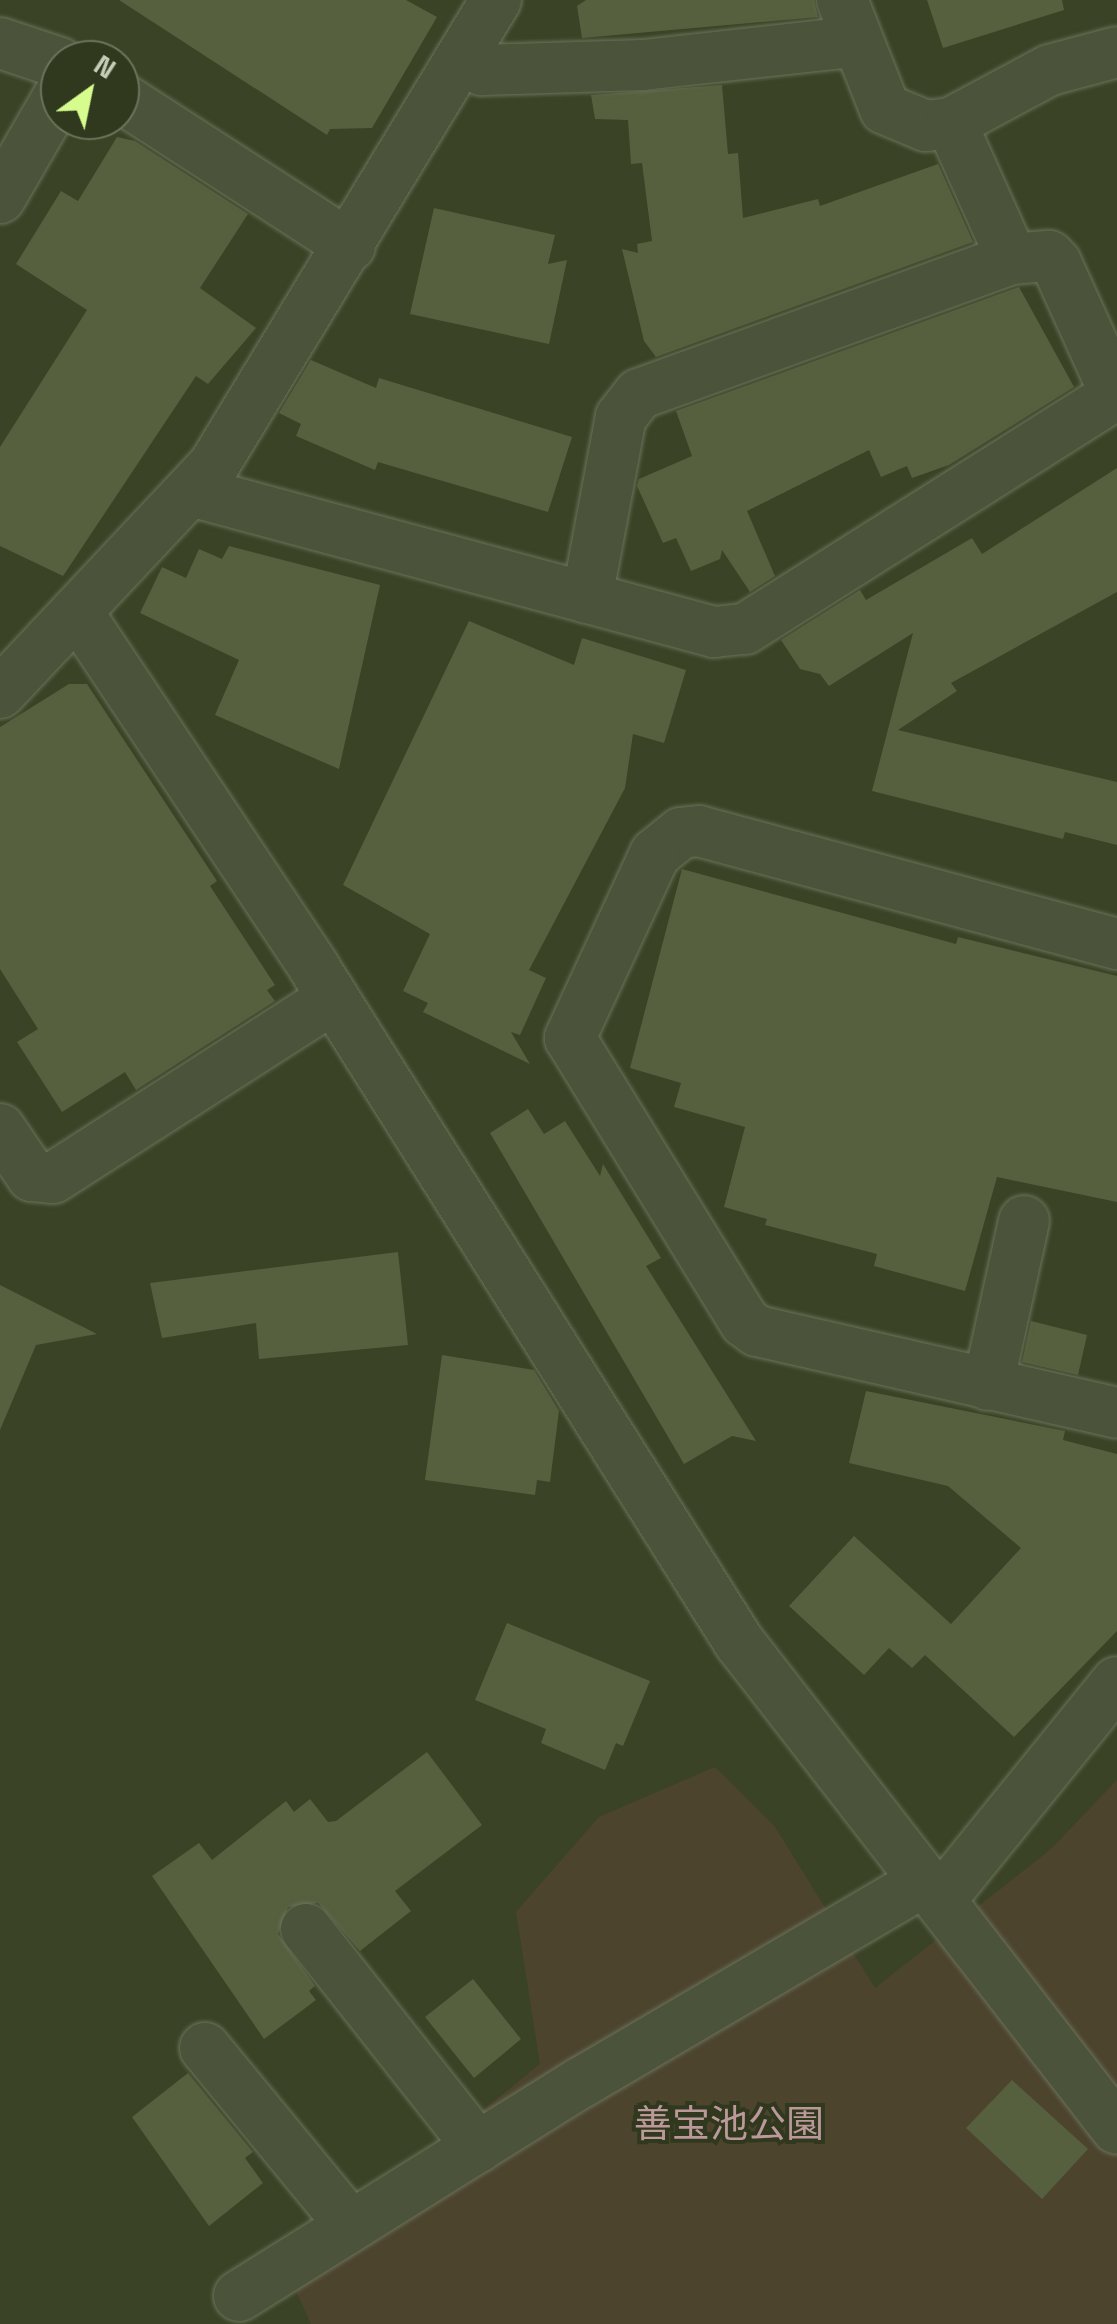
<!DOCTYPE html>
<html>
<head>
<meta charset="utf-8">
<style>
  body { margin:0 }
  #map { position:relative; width:1117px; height:2324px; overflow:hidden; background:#3a4325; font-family:"Space Grotesk","Noto Sans JP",sans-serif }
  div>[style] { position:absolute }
  .green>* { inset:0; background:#4d442e }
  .building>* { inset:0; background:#56603f }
  .roads { filter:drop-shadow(0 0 2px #6b735b) drop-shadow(0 0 2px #6b735b) }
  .minor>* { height:50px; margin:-25px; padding:0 25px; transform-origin:25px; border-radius:25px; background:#4b533a }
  span { translate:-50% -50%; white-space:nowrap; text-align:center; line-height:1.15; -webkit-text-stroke:8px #30381e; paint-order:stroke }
  .park-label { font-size:38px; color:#bb999a }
  .north { position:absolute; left:40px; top:40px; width:100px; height:100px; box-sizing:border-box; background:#30381e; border:2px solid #6c735b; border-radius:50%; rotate:33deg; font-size:28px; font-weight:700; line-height:40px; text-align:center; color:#c5ccb7 }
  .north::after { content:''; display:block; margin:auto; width:35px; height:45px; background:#d5fc8c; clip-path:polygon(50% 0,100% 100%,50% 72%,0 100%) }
</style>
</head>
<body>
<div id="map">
  <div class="green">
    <i style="clip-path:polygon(715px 1767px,775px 1827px,875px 1988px,1051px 1849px,1117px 1780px,1117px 2324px,311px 2324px,286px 2269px,540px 2064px,516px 1912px,599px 1817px)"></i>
  </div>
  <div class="building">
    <i style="clip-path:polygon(119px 0,406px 0,437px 17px,372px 128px,330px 129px,327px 135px)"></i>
    <i style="clip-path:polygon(586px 0,814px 0,818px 17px,582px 38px,577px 6px)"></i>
    <i style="clip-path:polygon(927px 0,1062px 0,1064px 10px,943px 48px)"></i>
    <i style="clip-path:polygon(722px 85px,728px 154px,738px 153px,743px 218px,818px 199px,820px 206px,938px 164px,973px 242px,656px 357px,644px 341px,622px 249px,638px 253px,637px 244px,652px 241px,642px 163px,631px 164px,628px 120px,595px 119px,591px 95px)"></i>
    <i style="clip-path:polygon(117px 137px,135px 141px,248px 214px,200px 288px,256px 328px,208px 384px,196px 376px,63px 576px,0 546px,0 447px,87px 310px,16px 264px,61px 191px,78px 201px)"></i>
    <i style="clip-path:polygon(434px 208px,555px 235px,548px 264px,567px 260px,549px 344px,410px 314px)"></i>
    <i style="clip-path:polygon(1019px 287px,1074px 387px,949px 465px,912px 478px,907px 466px,881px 477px,869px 450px,747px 511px,775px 576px,750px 592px,722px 550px,720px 559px,691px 571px,676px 538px,663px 543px,637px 486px,639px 479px,692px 456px,676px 411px)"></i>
    <i style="clip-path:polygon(311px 360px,376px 388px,379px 378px,572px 437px,548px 512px,378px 462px,375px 470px,296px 436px,301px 424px,279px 413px)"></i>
    <i style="clip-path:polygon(1117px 468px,1117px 592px,951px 683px,957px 691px,898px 730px,1117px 782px,1117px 845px,1065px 832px,1063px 839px,872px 791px,913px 633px,829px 686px,820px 674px,800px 669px,781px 640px,860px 590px,866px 600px,972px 538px,982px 554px)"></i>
    <i style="clip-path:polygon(229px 546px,380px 585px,339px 769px,215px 715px,239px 660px,140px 613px,162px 567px,186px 578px,199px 549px,222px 559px)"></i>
    <i style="clip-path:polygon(469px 621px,574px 665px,582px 638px,686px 670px,664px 743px,633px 734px,625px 788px,529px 970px,546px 978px,520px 1035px,511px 1032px,530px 1064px,423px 1012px,428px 1003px,403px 991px,430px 934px,343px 885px)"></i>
    <i style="clip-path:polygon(69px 684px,87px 684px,217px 881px,210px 886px,275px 985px,267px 990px,275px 1001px,136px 1090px,125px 1072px,62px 1112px,17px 1042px,38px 1029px,0 969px,0 727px)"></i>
    <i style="clip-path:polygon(682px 869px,956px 944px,958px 937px,1117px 976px,1117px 1202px,997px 1177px,965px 1291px,874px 1266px,877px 1254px,765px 1225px,767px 1219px,724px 1207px,745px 1127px,674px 1107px,681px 1083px,630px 1068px)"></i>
    <i style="clip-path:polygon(528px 1109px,544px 1134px,565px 1121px,600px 1176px,603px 1164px,661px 1258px,646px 1266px,756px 1441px,732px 1436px,684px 1464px,490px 1133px)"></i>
    <i style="clip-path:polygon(398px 1252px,408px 1345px,259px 1359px,256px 1323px,162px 1338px,150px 1283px)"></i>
    <i style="clip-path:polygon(0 1285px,97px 1334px,36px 1345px,0 1430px)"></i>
    <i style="clip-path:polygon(1031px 1321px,1087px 1335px,1078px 1375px,1022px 1362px)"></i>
    <i style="clip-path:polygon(442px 1355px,534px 1370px,559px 1411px,550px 1482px,537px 1480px,535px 1495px,425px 1480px)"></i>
    <i style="clip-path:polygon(866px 1391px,1065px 1431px,1063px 1440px,1117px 1454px,1117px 1631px,1014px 1737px,925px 1655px,912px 1668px,889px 1648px,864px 1675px,789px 1606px,854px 1536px,951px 1624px,1021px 1548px,948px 1486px,849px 1463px)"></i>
    <i style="clip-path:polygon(507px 1623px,650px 1681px,623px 1746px,616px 1743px,605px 1770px,541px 1743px,546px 1729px,475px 1700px)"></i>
    <i style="clip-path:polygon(427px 1752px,482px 1825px,395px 1891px,411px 1911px,360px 1951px,318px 1903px,288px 1907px,278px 1934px,315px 1986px,309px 1991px,316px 2000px,264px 2039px,152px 1876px,199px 1843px,212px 1860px,286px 1801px,294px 1812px,310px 1799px,328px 1822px,336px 1821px)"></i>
    <i style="clip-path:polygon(473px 1979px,521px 2039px,474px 2078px,425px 2017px)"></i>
    <i style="clip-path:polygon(188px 2073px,253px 2152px,245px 2158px,263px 2183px,209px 2226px,132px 2117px)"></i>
    <i style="clip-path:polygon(1012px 2080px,1088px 2149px,1042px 2199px,966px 2128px)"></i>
  </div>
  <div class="roads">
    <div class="minor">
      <i style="left:842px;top:0;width:117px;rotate:68.5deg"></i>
      <i style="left:885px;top:109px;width:44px;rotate:22.5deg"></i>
      <i style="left:926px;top:126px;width:25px;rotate:-7deg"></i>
      <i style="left:951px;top:123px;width:112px;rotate:-28.2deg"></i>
      <i style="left:1050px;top:70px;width:69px;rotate:-15deg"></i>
      <i style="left:0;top:43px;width:63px;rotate:18.4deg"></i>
      <i style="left:461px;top:59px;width:24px;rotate:28deg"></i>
      <i style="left:482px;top:70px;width:161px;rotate:-1.8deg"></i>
      <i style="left:643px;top:65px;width:211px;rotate:-6.3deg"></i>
      <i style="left:120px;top:97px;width:274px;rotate:32.9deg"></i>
      <i style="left:951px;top:123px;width:149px;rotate:65.8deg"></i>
      <i style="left:1012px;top:259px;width:37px;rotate:-5deg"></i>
      <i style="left:1049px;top:256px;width:10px;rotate:45deg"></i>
      <i style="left:1056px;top:263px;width:145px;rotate:65.6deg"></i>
      <i style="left:0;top:198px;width:120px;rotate:-60deg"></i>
      <i style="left:191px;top:491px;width:542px;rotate:15.09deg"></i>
      <i style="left:714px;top:632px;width:31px;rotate:-6deg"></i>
      <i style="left:745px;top:629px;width:440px;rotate:-32.3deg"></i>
      <i style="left:587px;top:598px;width:184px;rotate:-79.4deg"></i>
      <i style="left:621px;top:417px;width:29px;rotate:-52deg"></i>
      <i style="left:639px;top:394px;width:397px;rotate:-19.9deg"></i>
      <i style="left:78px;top:613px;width:428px;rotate:56.3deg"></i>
      <i style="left:315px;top:969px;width:795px;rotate:57.79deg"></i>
      <i style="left:739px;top:1642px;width:616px;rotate:52.18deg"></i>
      <i style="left:0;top:693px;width:313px;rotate:-46.8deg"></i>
      <i style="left:214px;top:465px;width:544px;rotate:-58.77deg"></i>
      <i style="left:1117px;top:944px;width:433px;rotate:-164.9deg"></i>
      <i style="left:699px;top:831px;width:18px;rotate:174deg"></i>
      <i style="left:681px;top:833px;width:33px;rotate:141deg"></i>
      <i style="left:655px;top:854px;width:203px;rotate:114.8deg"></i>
      <i style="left:570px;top:1038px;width:334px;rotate:58.4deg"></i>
      <i style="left:745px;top:1322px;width:15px;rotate:37deg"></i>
      <i style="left:757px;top:1331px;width:369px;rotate:12.8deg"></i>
      <i style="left:0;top:1129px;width:57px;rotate:55.8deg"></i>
      <i style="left:32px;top:1176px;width:21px;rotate:5deg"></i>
      <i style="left:53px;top:1178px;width:333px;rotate:-32.7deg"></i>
      <i style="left:988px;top:1385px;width:168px;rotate:-77.6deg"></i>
      <i style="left:941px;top:1899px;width:279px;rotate:-51deg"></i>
      <i style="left:306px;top:1929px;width:278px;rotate:51.7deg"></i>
      <i style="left:205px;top:2048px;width:230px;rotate:50.6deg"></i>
      <i style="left:239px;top:2296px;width:404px;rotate:-32deg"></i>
      <i style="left:582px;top:2082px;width:397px;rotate:-30.4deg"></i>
    </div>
  </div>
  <div class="park-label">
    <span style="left:729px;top:2125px">善宝池公園</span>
  </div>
  <div class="north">N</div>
</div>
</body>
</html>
